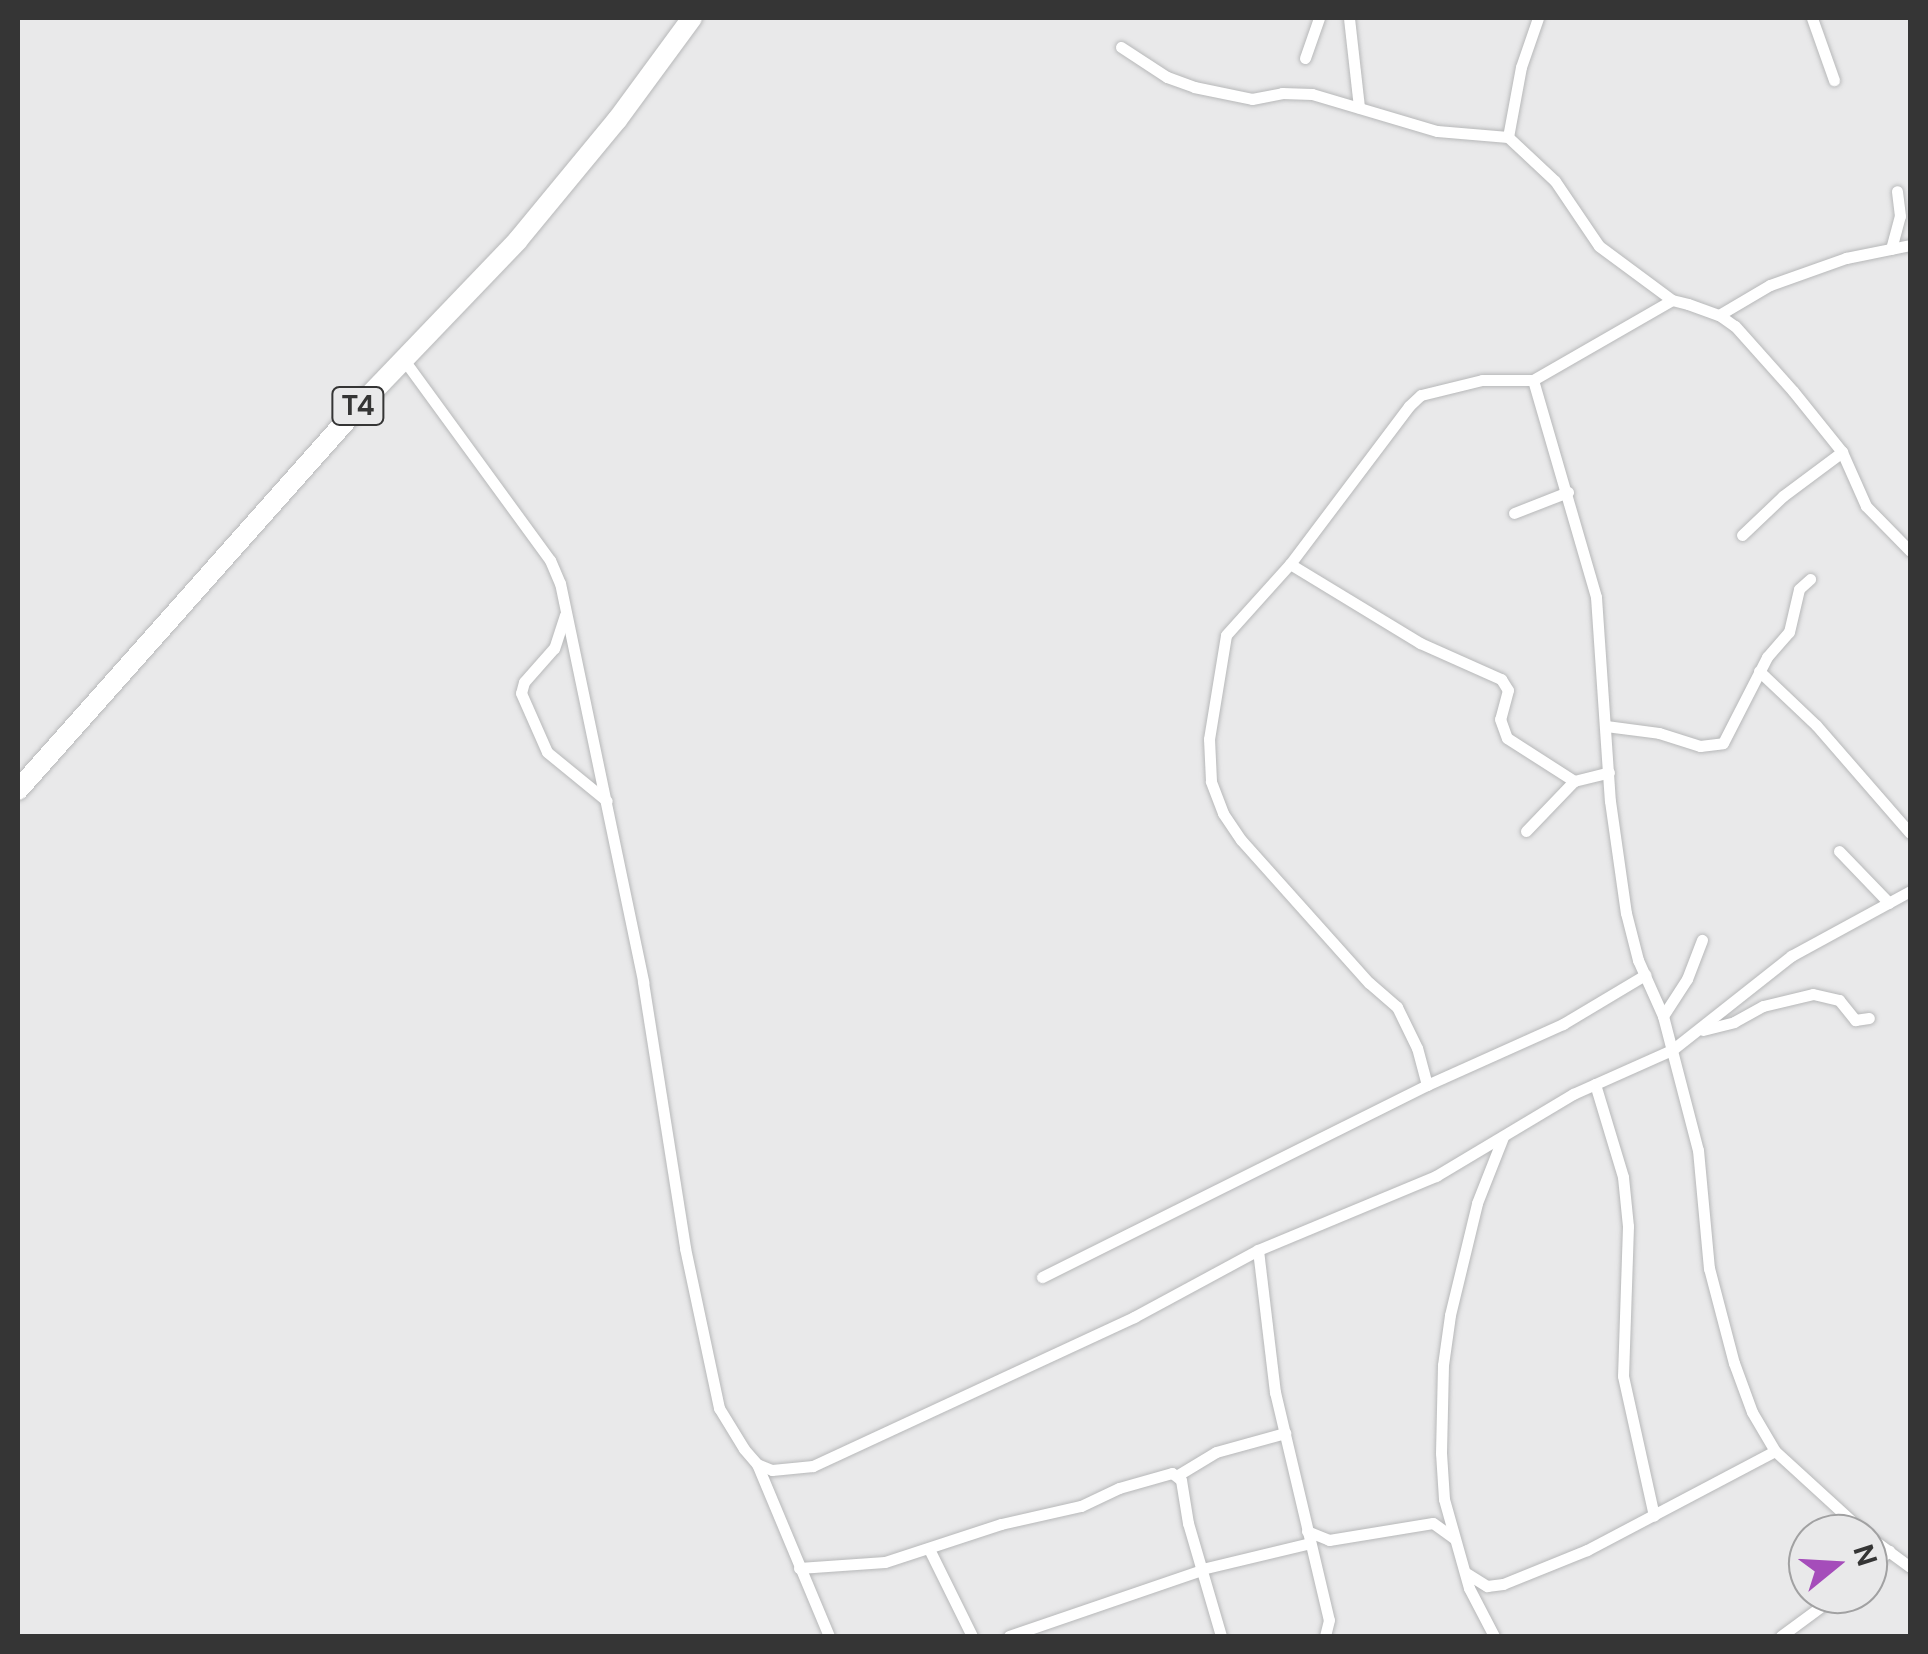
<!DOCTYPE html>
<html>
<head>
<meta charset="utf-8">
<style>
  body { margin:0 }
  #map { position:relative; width:1928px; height:1654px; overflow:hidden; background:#e9e9ea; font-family:"DM Sans",sans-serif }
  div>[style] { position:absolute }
  .roads { filter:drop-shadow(0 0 2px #b7b8b9) drop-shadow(0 0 2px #b7b8b9) }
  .street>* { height:11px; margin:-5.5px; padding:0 5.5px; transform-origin:5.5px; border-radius:5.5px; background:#fff }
  .highway>* { height:20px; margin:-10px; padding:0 10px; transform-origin:10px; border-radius:10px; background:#fff }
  span { translate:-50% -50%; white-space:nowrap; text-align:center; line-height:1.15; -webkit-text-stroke:8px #e9e9ea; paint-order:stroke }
  .shield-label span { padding:2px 8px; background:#e9e9ea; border:2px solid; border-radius:8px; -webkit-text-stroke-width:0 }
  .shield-label { font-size:28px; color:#353535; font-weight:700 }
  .frame { position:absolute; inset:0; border:20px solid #353535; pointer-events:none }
  .north { position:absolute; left:1788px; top:1514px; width:100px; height:100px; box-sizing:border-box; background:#e9e9ea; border:2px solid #a1a1a2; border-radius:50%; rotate:72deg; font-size:28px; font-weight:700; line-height:40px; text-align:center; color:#353535 }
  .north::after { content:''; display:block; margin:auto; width:35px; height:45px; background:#a54dba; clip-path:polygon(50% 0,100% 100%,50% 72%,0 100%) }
</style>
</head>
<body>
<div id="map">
  <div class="roads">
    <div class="street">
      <i style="left:1349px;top:18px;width:90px;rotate:83.6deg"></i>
      <i style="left:1812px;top:18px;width:66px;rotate:70.5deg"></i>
      <i style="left:1121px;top:47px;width:55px;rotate:33.1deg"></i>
      <i style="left:1167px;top:77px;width:29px;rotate:20deg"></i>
      <i style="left:1194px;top:87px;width:59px;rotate:11.7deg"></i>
      <i style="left:1252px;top:99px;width:31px;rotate:-11deg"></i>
      <i style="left:1282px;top:93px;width:30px;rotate:2deg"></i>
      <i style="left:1312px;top:94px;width:130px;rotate:16.5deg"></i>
      <i style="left:1437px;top:131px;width:71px;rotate:4.8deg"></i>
      <i style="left:1508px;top:137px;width:64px;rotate:43.1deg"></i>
      <i style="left:1555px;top:181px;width:78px;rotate:55.9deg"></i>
      <i style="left:1599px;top:246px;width:91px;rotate:36.5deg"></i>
      <i style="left:1305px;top:58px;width:42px;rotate:-70.7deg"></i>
      <i style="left:1508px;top:137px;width:71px;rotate:-79.5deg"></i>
      <i style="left:1521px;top:67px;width:52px;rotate:-70.9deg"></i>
      <i style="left:1891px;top:249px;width:34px;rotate:-75deg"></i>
      <i style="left:1900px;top:216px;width:25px;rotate:-97deg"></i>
      <i style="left:1719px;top:315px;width:59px;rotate:-30.5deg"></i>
      <i style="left:1770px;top:285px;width:81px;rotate:-19.6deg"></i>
      <i style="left:1846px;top:258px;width:65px;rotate:-11.5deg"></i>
      <i style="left:404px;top:360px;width:248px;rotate:53.9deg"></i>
      <i style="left:550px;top:560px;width:25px;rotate:67deg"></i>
      <i style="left:560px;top:583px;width:408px;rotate:78.2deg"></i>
      <i style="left:643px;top:982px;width:269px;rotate:81deg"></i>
      <i style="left:685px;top:1248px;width:164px;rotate:78deg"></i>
      <i style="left:719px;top:1408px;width:48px;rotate:58.6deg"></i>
      <i style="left:744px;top:1449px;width:20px;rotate:49deg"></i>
      <i style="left:757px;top:1464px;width:16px;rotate:22deg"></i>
      <i style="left:772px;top:1470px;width:41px;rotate:-5.6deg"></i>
      <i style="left:813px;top:1466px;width:354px;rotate:-24.9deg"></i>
      <i style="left:1134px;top:1317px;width:141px;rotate:-28.4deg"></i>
      <i style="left:1258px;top:1250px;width:193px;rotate:-22.6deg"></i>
      <i style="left:1436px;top:1176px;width:160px;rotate:-30.9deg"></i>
      <i style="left:1573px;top:1094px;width:108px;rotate:-24deg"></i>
      <i style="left:1672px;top:1050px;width:152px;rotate:-38.3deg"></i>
      <i style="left:1791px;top:956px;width:136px;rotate:-28.6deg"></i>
      <i style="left:1533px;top:380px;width:226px;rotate:73.8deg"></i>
      <i style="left:1596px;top:597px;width:204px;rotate:86.1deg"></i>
      <i style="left:1610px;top:801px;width:113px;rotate:81.9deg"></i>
      <i style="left:1626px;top:913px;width:49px;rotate:75.7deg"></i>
      <i style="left:1638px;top:960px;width:61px;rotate:65.9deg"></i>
      <i style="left:1663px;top:1016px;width:138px;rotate:75.4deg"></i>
      <i style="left:1698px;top:1150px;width:119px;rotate:84.7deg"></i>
      <i style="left:1709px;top:1268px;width:98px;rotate:75.3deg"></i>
      <i style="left:1734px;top:1363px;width:52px;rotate:69.8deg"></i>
      <i style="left:1752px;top:1412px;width:45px;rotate:59.5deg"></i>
      <i style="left:1775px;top:1451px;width:123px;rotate:42.4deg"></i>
      <i style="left:1514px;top:513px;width:58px;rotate:-21.3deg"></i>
      <i style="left:1742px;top:535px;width:57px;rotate:-43.6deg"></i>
      <i style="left:1783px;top:496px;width:74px;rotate:-36.7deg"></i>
      <i style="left:1290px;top:564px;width:152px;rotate:31.3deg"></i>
      <i style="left:1420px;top:643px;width:89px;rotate:24deg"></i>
      <i style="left:1501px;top:679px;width:13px;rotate:58deg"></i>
      <i style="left:1508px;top:690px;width:30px;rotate:105deg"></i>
      <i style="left:1500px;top:719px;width:20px;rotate:70deg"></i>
      <i style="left:1507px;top:738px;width:80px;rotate:32.7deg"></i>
      <i style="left:1574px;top:781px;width:36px;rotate:-14deg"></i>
      <i style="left:565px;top:615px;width:35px;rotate:108deg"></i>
      <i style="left:554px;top:648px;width:45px;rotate:131.4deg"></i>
      <i style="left:524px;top:682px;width:11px;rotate:105deg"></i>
      <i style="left:521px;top:693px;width:64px;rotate:66.2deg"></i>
      <i style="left:547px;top:752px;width:77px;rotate:39.2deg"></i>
      <i style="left:1759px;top:671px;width:79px;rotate:43.5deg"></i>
      <i style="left:1816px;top:725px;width:143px;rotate:49deg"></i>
      <i style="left:1606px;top:726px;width:53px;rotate:7.5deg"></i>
      <i style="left:1659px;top:733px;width:43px;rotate:17.6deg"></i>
      <i style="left:1700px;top:746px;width:23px;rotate:-7deg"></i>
      <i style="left:1723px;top:743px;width:97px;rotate:-62.9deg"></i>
      <i style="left:1767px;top:657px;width:33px;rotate:-49deg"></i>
      <i style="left:1789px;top:632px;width:44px;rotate:-76.9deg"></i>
      <i style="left:1799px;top:589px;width:15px;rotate:-42deg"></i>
      <i style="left:1526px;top:831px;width:69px;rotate:-46.2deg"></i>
      <i style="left:1839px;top:851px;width:72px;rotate:46.1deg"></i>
      <i style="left:1663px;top:1016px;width:44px;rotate:-57deg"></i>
      <i style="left:1687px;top:979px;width:42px;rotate:-69deg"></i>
      <i style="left:1703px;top:1030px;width:32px;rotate:-14deg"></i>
      <i style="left:1734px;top:1022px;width:33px;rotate:-29deg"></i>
      <i style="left:1763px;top:1006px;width:51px;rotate:-13.5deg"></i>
      <i style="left:1813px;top:994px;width:27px;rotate:13deg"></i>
      <i style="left:1839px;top:1000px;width:26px;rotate:51deg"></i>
      <i style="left:1855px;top:1020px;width:14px;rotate:-8deg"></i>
      <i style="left:1595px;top:1084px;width:97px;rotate:73.2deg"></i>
      <i style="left:1623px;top:1177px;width:49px;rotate:84.2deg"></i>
      <i style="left:1628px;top:1226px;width:150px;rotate:91.9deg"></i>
      <i style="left:1623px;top:1376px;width:143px;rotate:77.5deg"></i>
      <i style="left:1427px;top:1085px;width:38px;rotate:-105deg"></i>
      <i style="left:1417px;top:1048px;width:46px;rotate:-116deg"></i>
      <i style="left:1397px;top:1007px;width:37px;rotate:-139deg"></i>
      <i style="left:1369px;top:983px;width:192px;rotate:-131.8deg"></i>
      <i style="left:1241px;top:840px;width:32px;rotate:-124deg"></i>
      <i style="left:1223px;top:813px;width:34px;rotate:-111deg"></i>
      <i style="left:1211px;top:781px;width:42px;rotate:-92.7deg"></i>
      <i style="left:1209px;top:739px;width:105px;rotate:-80.7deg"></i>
      <i style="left:1226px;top:635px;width:96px;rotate:-48deg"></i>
      <i style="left:1290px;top:564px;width:198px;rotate:-53deg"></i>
      <i style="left:1409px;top:406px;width:16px;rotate:-43deg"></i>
      <i style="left:1421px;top:395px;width:63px;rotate:-13.8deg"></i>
      <i style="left:1482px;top:380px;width:51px"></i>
      <i style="left:1533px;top:380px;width:160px;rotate:-29.9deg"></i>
      <i style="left:1672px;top:300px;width:16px;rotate:14deg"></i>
      <i style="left:1688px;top:304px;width:33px;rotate:20deg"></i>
      <i style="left:1719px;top:315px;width:19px;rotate:35deg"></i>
      <i style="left:1735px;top:326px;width:87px;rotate:48.3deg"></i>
      <i style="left:1793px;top:391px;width:78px;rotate:51.2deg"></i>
      <i style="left:1842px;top:452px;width:59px;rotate:66deg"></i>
      <i style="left:1866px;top:506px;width:63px;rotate:45.6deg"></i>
      <i style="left:1258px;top:1250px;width:143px;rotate:83.2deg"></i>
      <i style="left:1275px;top:1392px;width:234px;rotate:76.7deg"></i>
      <i style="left:1329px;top:1620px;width:16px;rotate:104deg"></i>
      <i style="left:1042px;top:1277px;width:430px;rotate:-26.5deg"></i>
      <i style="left:1427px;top:1085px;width:149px;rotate:-24.2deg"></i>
      <i style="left:1563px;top:1024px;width:96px;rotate:-30.9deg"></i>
      <i style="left:757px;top:1464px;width:186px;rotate:67.3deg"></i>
      <i style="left:1178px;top:1475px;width:44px;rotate:-31.2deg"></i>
      <i style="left:1216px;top:1452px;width:72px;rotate:-15.4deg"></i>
      <i style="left:1307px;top:1531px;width:24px;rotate:22deg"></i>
      <i style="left:1329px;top:1540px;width:105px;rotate:-9.3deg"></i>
      <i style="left:1433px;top:1523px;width:26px;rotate:36deg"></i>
      <i style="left:1868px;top:1536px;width:52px;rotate:36.4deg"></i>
      <i style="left:929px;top:1549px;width:97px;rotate:63.7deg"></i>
      <i style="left:799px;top:1568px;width:86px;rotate:-4deg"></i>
      <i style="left:885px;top:1562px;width:122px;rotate:-18.1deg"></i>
      <i style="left:1001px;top:1524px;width:82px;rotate:-12.7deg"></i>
      <i style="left:1081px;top:1506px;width:42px;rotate:-25.3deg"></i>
      <i style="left:1119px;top:1488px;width:55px;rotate:-15.8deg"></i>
      <i style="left:1172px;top:1473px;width:11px;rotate:38deg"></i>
      <i style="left:1181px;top:1480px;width:44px;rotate:80.8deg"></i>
      <i style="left:1188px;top:1523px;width:118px;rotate:73.7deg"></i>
      <i style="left:1202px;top:1569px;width:111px;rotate:-13.5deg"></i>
      <i style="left:1868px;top:1569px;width:28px;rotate:-41deg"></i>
      <i style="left:1466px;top:1573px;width:25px;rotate:32deg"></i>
      <i style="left:1487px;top:1586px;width:16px;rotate:-7deg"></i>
      <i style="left:1503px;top:1584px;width:91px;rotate:-22deg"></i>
      <i style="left:1587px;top:1550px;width:212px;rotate:-27.8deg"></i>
      <i style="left:1009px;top:1636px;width:204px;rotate:-18.9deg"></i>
      <i style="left:1494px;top:1636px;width:54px;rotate:-117.5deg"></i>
      <i style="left:1469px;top:1588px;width:92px;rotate:-105.7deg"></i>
      <i style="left:1444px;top:1499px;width:46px;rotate:-93.7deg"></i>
      <i style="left:1441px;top:1453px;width:88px;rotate:-88.7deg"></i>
      <i style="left:1443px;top:1365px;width:50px;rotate:-82deg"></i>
      <i style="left:1450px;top:1315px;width:115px;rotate:-76.4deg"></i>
      <i style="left:1477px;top:1203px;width:71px;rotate:-68.5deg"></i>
      <i style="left:1781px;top:1636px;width:71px;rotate:-36.4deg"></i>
    </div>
    <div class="highway">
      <i style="left:18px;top:790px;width:515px;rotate:-48.38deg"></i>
      <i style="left:360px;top:405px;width:228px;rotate:-46.2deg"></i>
      <i style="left:518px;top:240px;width:156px;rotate:-50.5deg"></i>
      <i style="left:617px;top:120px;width:127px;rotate:-53.7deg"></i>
    </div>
  </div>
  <div class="shield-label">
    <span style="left:358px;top:406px">T4</span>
  </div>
  <div class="frame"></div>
  <div class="north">N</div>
</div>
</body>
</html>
